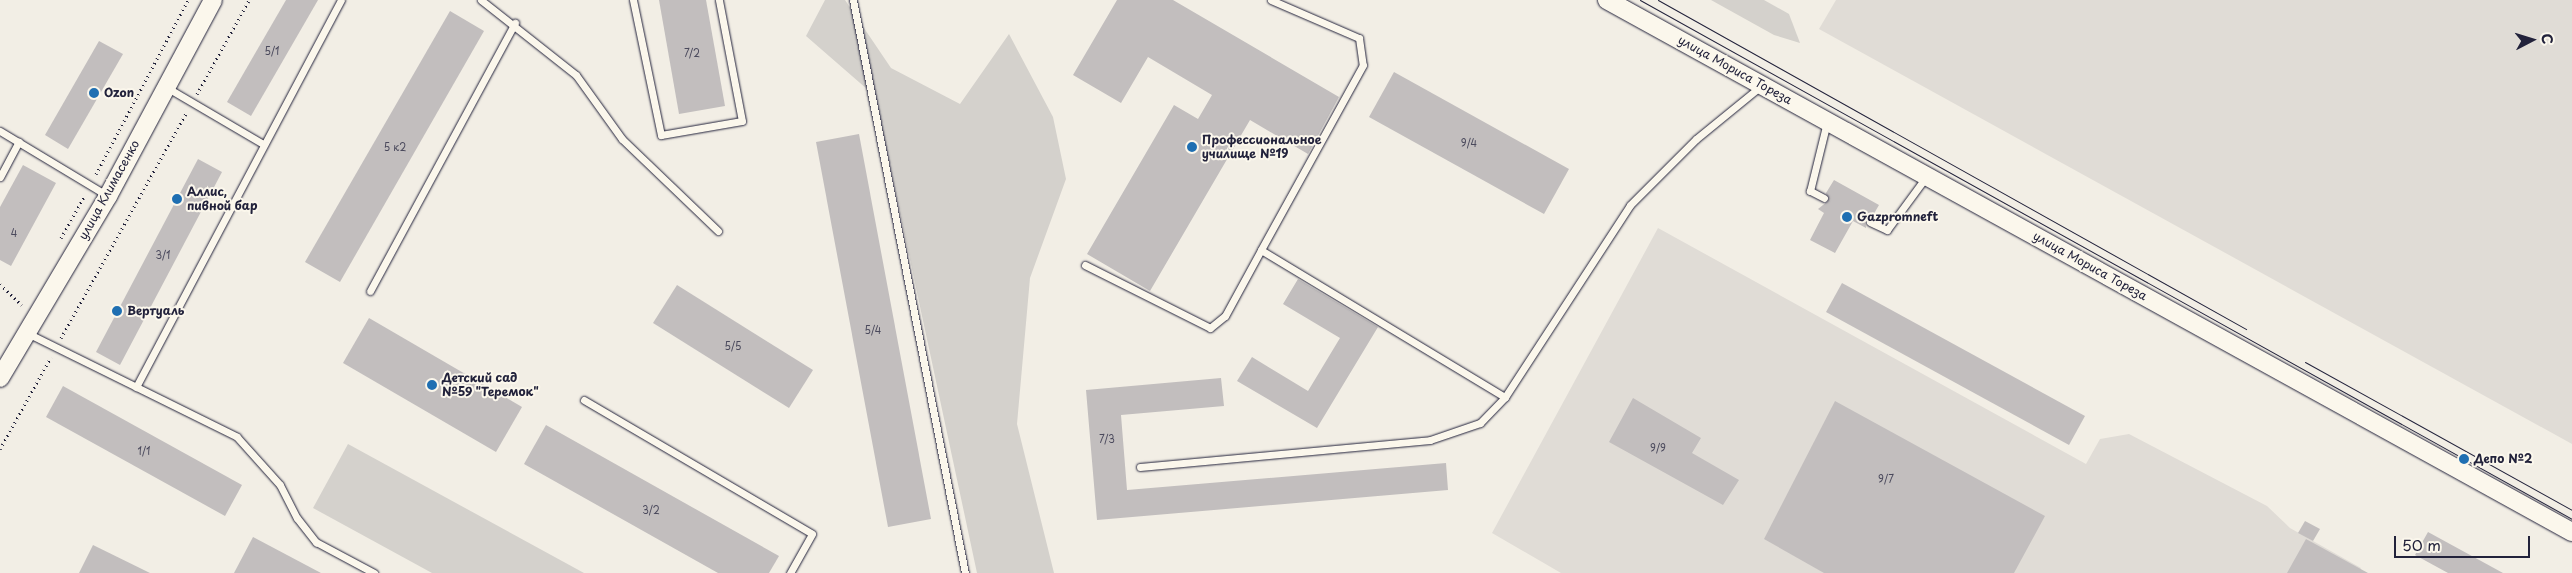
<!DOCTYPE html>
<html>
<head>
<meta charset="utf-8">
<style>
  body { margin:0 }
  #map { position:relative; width:2572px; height:573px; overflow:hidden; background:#f2eee5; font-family:"Playpen Sans",sans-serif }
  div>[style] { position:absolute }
  .built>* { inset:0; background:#e0dcd6 }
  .green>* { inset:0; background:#d4d1cc }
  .building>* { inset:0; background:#c2bebe }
  .path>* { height:3px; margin-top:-1.5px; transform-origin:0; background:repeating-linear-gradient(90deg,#22223b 0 1px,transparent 0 5px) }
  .roads { filter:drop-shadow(0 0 1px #22223b) drop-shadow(0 0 1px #22223b) }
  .service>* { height:7px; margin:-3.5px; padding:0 3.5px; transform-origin:3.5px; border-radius:3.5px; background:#fbf7ec }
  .tertiary>* { height:18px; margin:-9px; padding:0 9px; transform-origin:9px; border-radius:9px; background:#fbf7ec }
  .tram>* { height:1px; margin:-0.5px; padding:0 0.5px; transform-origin:0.5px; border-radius:0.5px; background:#22223b }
  .dots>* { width:14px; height:14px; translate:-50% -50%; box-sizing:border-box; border:2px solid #fbf7ec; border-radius:50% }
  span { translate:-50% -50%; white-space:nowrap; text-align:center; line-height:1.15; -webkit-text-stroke:4px #fbf7ec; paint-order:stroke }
  .number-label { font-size:10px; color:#4a495c }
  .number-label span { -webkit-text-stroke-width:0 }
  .street-label { font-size:12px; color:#22223b }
  .poi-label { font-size:12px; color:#22223b; font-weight:700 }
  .left { translate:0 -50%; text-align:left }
  .north { position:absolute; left:2507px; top:15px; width:50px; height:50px; -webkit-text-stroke:4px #fbf7ec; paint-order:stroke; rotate:85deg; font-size:14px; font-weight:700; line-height:20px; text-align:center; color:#22223b }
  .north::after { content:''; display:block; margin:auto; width:18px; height:22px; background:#22223b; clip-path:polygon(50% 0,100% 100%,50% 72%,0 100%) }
  .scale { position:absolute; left:2394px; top:536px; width:136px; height:22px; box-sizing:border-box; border:2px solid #22223b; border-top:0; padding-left:6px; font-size:15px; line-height:18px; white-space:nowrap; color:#22223b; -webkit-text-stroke:4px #fbf7ec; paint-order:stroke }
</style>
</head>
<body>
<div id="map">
  <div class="built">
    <i style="clip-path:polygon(1836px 0,2572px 0,2572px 444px,1819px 29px)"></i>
    <i style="clip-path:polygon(1658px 228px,2086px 464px,2100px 439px,2129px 434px,2267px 506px,2290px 528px,2361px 568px,2359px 573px,1561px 573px,1492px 533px)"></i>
  </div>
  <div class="green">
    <i style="clip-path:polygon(825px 0,845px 0,891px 68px,960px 104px,1009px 34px,1053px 117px,1066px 179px,1030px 278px,1017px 424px,1054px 573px,977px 573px,875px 96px,806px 36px)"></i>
    <i style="clip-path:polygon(1711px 0,1764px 0,1789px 14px,1800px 43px,1774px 35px)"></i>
    <i style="clip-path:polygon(348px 444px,584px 573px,432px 573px,313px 508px)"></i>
  </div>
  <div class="building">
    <i style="clip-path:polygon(286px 0,318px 0,251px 116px,227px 102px)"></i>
    <i style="clip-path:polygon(659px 0,706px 0,725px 106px,679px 114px)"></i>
    <i style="clip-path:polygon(1117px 0,1173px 0,1339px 97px,1308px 154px,1250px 120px,1150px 291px,1087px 254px,1174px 105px,1198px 119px,1212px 95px,1148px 57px,1121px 103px,1073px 75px)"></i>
    <i style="clip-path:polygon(450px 11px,484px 31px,340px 282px,305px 262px)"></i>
    <i style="clip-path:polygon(99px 41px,123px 54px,68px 149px,45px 135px)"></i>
    <i style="clip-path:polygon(1394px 72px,1569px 169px,1544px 214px,1369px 117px)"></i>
    <i style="clip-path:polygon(859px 134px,931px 519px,888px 527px,816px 142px)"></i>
    <i style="clip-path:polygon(198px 159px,222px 172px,120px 365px,96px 352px)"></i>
    <i style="clip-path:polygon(23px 165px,56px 183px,11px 266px,0 260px,0 207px)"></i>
    <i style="clip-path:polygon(1834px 180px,1879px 205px,1872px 217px,1865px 219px,1866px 228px,1853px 221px,1835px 253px,1810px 240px,1824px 213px,1818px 209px,1828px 201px,1826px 193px)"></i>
    <i style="clip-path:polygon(1298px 279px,1378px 327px,1317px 428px,1237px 381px,1252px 357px,1308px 391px,1340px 338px,1283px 304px)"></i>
    <i style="clip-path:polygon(1842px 283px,2085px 416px,2069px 445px,1826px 312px)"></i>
    <i style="clip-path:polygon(677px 285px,813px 370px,789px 408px,653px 323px)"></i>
    <i style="clip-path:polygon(369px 318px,522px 407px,496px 452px,343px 363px)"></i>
    <i style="clip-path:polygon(1221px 378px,1224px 406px,1121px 415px,1127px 490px,1446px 463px,1448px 490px,1097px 520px,1086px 390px)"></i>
    <i style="clip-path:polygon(63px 386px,242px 485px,225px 516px,46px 417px)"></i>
    <i style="clip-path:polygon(1633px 398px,1701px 438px,1692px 453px,1739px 480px,1723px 505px,1609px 442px)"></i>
    <i style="clip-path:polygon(1835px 401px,2045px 516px,2014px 573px,1824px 573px,1764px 539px)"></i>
    <i style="clip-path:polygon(546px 425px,779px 556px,769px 573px,718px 573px,524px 464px)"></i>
    <i style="clip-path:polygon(2305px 521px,2320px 529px,2313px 541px,2298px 533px)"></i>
    <i style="clip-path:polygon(2428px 532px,2503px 573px,2448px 573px,2415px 555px)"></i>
    <i style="clip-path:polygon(253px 537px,321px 573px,234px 573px)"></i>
    <i style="clip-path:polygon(2306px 539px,2368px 573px,2287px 573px)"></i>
    <i style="clip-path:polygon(93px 545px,150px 573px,79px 573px)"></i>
  </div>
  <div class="path">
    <i style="left:197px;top:94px;width:107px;rotate:-61deg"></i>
    <i style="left:96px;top:174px;width:197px;rotate:-62.1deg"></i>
    <i style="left:61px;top:238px;width:49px;rotate:-60.8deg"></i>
    <i style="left:0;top:284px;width:30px;rotate:44deg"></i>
    <i style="left:61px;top:338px;width:259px;rotate:-60.9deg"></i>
    <i style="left:0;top:449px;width:105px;rotate:-61deg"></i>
  </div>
  <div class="roads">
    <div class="service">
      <i style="left:481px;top:0;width:121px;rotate:38.3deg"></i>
      <i style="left:576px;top:75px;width:79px;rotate:54.3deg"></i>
      <i style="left:622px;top:139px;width:133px;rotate:43.8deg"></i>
      <i style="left:633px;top:0;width:138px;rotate:78.3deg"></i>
      <i style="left:661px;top:135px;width:82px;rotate:-9.8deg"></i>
      <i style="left:742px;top:121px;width:123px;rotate:-100.8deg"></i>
      <i style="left:853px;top:0;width:584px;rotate:78.94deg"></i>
      <i style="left:1271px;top:0;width:96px;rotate:23.4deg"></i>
      <i style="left:1359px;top:38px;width:27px;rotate:82deg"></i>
      <i style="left:1363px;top:65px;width:211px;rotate:118.9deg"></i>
      <i style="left:1261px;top:250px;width:285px;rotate:31.1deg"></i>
      <i style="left:1505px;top:397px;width:229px;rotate:-56.9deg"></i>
      <i style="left:1630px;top:205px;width:93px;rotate:-45deg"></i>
      <i style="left:1696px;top:139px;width:84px;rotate:-39.2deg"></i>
      <i style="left:166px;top:87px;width:113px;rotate:30.4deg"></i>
      <i style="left:0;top:131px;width:126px;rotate:31deg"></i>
      <i style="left:0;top:177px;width:40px;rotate:-62deg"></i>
      <i style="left:1824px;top:198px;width:16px;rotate:-153deg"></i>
      <i style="left:1810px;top:191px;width:71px;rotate:-76.2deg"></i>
      <i style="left:1870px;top:222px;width:19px;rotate:25deg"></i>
      <i style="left:1887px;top:230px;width:66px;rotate:-53.7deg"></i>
      <i style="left:1085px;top:265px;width:140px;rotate:26.7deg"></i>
      <i style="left:1210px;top:328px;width:19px;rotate:-39deg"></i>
      <i style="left:1225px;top:316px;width:75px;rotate:-61.4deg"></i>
      <i style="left:370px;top:291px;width:305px;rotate:-61.6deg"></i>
      <i style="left:27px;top:333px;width:234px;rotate:26.3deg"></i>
      <i style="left:237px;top:437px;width:64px;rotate:48.1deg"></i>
      <i style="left:280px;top:485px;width:37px;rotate:63deg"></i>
      <i style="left:297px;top:518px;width:31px;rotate:52deg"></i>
      <i style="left:316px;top:542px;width:66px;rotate:28.1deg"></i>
      <i style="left:136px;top:387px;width:438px;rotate:-62.1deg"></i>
      <i style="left:584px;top:400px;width:264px;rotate:30.4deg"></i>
      <i style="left:812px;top:534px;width:45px;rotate:119.4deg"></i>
      <i style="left:1140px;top:467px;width:291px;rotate:-5.3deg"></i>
      <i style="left:1430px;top:440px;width:53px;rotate:-18.8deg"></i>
      <i style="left:1480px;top:423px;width:36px;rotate:-46deg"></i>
    </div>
    <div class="tertiary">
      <i style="left:1607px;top:0;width:1102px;rotate:28.87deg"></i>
      <i style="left:0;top:378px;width:212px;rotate:-59.3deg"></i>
      <i style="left:108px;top:196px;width:222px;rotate:-61.8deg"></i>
    </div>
  </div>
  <div class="tram">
    <i style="left:1640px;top:0;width:1067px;rotate:29.11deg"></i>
    <i style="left:1658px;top:0;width:674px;rotate:29.23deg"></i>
    <i style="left:2305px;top:362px;width:305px;rotate:29deg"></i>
  </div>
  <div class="dots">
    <i style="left:94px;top:93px;background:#1f6fb2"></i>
    <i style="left:1192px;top:147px;background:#1f6fb2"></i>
    <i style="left:177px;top:199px;background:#1f6fb2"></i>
    <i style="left:1847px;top:217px;background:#1f6fb2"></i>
    <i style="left:117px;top:311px;background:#1f6fb2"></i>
    <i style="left:432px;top:385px;background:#1f6fb2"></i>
    <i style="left:2464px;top:459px;background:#1f6fb2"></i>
  </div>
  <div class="number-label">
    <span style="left:272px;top:51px">5/1</span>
    <span style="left:692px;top:53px">7/2</span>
    <span style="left:1469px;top:143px">9/4</span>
    <span style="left:395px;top:147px">5 к2</span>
    <span style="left:14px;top:233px">4</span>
    <span style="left:163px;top:255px">3/1</span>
    <span style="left:873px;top:330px">5/4</span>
    <span style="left:733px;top:346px">5/5</span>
    <span style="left:1107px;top:439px">7/3</span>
    <span style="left:1658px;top:448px">9/9</span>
    <span style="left:144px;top:451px">1/1</span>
    <span style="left:1886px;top:479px">9/7</span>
    <span style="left:651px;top:510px">3/2</span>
  </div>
  <div class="street-label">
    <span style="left:1735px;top:70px;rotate:29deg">улица Мориса Тореза</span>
    <span style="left:109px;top:190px;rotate:-61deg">улица Климасенко</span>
    <span style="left:2090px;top:266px;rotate:29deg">улица Мориса Тореза</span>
  </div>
  <div class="poi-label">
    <span class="left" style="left:104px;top:93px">Ozon</span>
    <span class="left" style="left:1202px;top:147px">Профессиональное<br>училище №19</span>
    <span class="left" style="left:187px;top:199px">Аллис,<br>пивной бар</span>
    <span class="left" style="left:1857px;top:217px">Gazpromneft</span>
    <span class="left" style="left:127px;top:311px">Вертуаль</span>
    <span class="left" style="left:442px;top:385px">Детский сад<br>№59 "Теремок"</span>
    <span class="left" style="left:2474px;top:459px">Депо №2</span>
  </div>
  <div class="north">С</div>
  <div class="scale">50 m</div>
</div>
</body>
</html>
